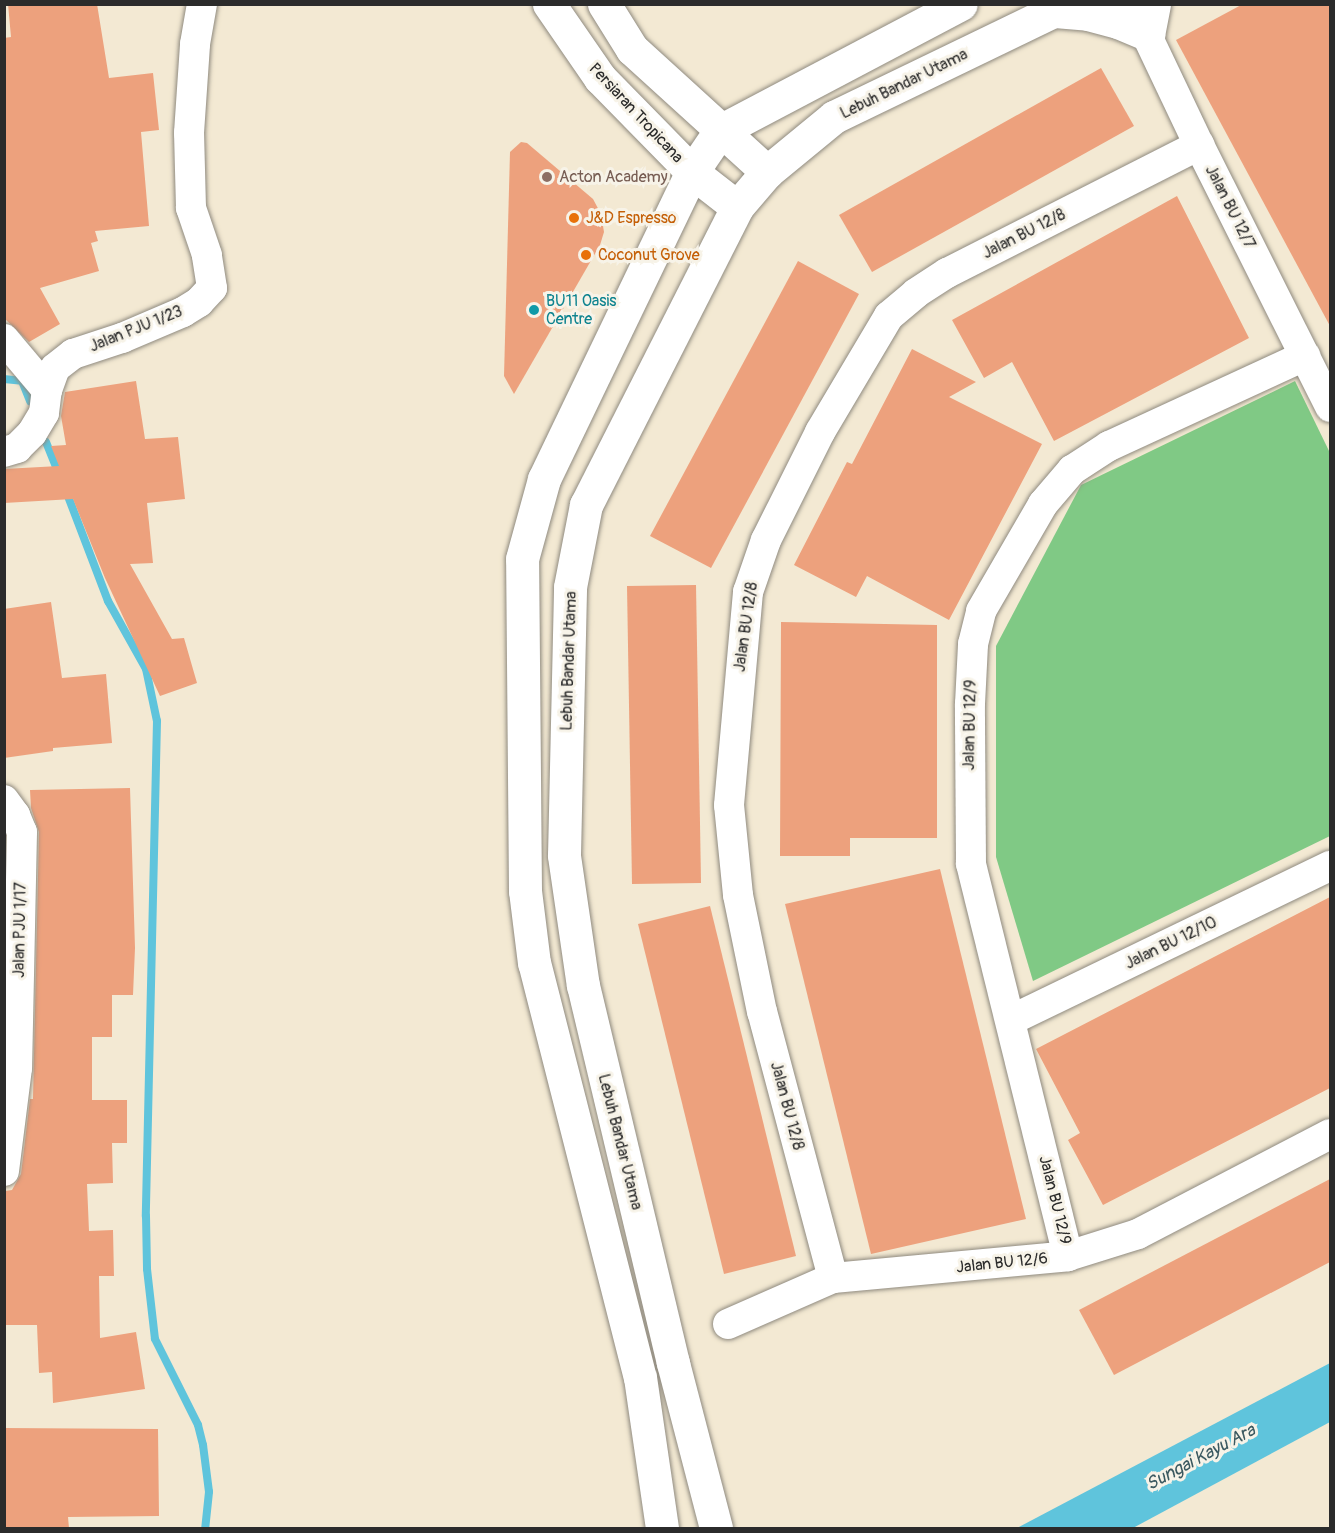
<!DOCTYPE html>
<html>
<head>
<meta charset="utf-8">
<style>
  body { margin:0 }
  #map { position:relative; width:1335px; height:1533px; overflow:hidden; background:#f3e9d3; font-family:Pangolin,sans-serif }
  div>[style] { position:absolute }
  .green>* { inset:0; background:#80c985 }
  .water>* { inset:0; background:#5fc4dc }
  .stream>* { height:8px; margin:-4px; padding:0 4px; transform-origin:4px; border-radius:4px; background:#5fc4dc }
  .building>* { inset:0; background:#eda17d }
  .roads { filter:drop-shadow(0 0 2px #8f8a7f) drop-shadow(0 0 2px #8f8a7f) }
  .minor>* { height:30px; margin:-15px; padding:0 15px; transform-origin:15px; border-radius:15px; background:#fff }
  .secondary>* { height:33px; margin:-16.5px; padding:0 16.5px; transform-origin:16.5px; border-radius:16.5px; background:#fff }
  .dots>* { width:16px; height:16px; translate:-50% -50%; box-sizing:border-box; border:3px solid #f7f3e8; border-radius:50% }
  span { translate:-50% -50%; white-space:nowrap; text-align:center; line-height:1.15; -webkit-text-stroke:6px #f7f3e8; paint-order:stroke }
  .street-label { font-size:16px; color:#2b2b2b }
  .education-label { font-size:16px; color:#785e54 }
  .left { translate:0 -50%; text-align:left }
  .food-label { font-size:16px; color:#c56008 }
  .culture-label { font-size:16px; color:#0d838f }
  .water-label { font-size:18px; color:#3b5960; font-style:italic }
  .frame { position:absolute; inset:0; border:6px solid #2b2b2b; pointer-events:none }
</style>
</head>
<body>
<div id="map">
  <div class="green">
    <i style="clip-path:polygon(1295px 381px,1330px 453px,1330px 836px,1033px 981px,996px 857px,996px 646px,1081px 485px)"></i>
  </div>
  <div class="water">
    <i style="clip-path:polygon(1330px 1363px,1330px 1422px,1133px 1528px,1017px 1528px)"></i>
  </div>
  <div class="stream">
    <i style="left:4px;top:379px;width:18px;rotate:6deg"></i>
    <i style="left:22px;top:381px;width:22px;rotate:68deg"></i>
    <i style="left:46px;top:442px;width:35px;rotate:68deg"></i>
    <i style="left:66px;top:491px;width:118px;rotate:69.1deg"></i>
    <i style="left:108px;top:601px;width:78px;rotate:60.8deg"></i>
    <i style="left:146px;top:669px;width:53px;rotate:78.1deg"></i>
    <i style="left:157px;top:721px;width:495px;rotate:91.3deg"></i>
    <i style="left:146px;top:1216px;width:53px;rotate:88.9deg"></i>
    <i style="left:147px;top:1269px;width:70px;rotate:83.5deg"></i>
    <i style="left:155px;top:1339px;width:96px;rotate:63.4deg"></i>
    <i style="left:198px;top:1425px;width:21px;rotate:76deg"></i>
    <i style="left:203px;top:1445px;width:47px;rotate:82.7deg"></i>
    <i style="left:209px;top:1492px;width:36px;rotate:96deg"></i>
  </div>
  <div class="building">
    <i style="clip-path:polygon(8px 4px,97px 4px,109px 78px,153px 73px,159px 130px,141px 132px,149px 226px,95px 231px,98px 241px,91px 243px,99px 271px,40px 288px,60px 324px,29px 342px,4px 318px,4px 38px,11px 37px)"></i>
    <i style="clip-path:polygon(1243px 4px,1330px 4px,1330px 326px,1176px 40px)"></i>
    <i style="clip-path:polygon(1101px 68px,1134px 126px,872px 272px,839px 215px)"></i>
    <i style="clip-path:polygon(521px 142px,527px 143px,593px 199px,601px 214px,604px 232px,600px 245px,514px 394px,504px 376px,510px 152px)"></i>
    <i style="clip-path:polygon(1177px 196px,1249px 338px,1054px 441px,1012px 362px,984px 378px,952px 320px)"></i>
    <i style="clip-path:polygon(798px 261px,859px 294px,711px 568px,650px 536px)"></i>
    <i style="clip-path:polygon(912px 349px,976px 382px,949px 397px,1042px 444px,949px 620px,867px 576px,856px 597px,794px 565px,847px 462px,852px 464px)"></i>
    <i style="clip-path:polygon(136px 381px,145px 439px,178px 437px,185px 499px,147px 503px,153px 563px,130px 564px,172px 639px,184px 638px,197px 683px,160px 696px,105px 578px,73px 499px,4px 503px,4px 469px,59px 466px,51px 446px,66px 445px,61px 416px,65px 392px)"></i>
    <i style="clip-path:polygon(696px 585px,701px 883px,632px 884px,627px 586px)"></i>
    <i style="clip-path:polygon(51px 602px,62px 678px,106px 674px,112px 743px,53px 748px,53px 751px,4px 758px,4px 609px)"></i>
    <i style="clip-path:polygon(781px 622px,937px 625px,937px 838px,850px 838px,850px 856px,780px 856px)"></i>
    <i style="clip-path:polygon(130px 788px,135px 948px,133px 995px,112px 995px,112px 1037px,92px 1037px,92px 1100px,127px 1100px,127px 1143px,112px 1143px,113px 1183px,87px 1184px,89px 1231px,113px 1230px,114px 1276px,99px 1276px,100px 1338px,136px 1332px,145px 1389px,53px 1403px,52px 1372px,39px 1373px,37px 1325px,4px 1325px,5px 1191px,12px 1190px,21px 1174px,30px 1099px,33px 1099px,39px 832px,31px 808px,30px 790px)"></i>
    <i style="clip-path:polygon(940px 869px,1026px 1219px,871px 1254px,785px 904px)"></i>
    <i style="clip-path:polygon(1330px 897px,1330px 1088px,1103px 1205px,1068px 1140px,1080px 1133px,1036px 1049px)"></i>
    <i style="clip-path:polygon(710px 906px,796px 1256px,724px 1274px,638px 924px)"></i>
    <i style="clip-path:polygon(1330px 1179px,1330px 1262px,1114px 1375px,1079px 1310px)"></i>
    <i style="clip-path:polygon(4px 1428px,158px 1429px,159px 1516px,68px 1517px,69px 1528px,4px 1528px)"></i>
  </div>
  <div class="roads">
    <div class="minor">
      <i style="left:1132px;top:4px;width:156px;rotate:64.6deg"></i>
      <i style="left:1199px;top:145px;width:293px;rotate:63.4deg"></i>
      <i style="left:4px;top:339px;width:67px;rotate:49.9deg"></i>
      <i style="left:4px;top:452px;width:14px;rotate:-17deg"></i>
      <i style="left:17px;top:448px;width:21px;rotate:-45deg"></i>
      <i style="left:32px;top:433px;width:23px;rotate:-59deg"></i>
      <i style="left:44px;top:413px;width:23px;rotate:-83deg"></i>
      <i style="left:47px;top:390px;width:23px;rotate:-70deg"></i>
      <i style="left:55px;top:368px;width:23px;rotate:-38deg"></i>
      <i style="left:73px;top:354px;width:52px;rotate:-18.1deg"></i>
      <i style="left:122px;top:338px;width:66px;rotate:-23.1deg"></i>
      <i style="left:183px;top:312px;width:19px;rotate:-32deg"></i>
      <i style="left:199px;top:302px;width:19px;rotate:-47deg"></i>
      <i style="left:212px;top:288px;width:33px;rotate:-99deg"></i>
      <i style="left:207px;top:255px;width:50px;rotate:-108.8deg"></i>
      <i style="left:191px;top:208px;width:75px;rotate:-91.5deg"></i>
      <i style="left:189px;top:133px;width:89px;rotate:-86.1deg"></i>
      <i style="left:195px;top:44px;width:41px;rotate:-80.1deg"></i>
      <i style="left:4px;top:800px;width:19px;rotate:54deg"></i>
      <i style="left:15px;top:815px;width:18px;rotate:68deg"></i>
      <i style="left:22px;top:832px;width:236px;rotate:91.2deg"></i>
      <i style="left:17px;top:1068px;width:104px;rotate:97.2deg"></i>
      <i style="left:1011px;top:1020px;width:354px;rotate:-25.8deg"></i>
      <i style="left:1068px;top:1256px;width:404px;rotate:-103.9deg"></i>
      <i style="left:971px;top:864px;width:160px;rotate:-90.4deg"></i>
      <i style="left:970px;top:704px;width:60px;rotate:-87.1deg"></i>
      <i style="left:973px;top:644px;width:34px;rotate:-76deg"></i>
      <i style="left:981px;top:611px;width:124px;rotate:-59.9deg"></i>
      <i style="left:1043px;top:504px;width:45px;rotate:-49.5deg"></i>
      <i style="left:1072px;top:470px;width:44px;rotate:-33deg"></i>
      <i style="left:1109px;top:446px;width:216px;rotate:-24.7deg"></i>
      <i style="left:833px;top:1278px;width:275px;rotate:-104.9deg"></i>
      <i style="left:762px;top:1012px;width:119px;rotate:-101.6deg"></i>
      <i style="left:738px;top:895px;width:90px;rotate:-95.7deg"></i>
      <i style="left:729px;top:805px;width:214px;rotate:-84.9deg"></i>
      <i style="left:748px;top:592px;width:55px;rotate:-70.9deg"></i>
      <i style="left:766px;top:540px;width:121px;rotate:-63.4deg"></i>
      <i style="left:820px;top:432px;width:135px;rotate:-59.3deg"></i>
      <i style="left:889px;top:316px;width:35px;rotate:-40deg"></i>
      <i style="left:916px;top:293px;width:37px;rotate:-33deg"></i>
      <i style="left:947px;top:273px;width:283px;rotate:-26.9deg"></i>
      <i style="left:728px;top:1324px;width:115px;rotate:-23.7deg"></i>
      <i style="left:833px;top:1278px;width:236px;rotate:-5.3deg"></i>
      <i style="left:1068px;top:1256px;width:73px;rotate:-17.4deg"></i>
      <i style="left:1138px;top:1234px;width:216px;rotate:-27.5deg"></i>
    </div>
    <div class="secondary">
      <i style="left:549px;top:4px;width:90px;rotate:55.4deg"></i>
      <i style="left:600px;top:78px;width:132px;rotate:45.6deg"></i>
      <i style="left:692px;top:172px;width:57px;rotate:37.9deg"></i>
      <i style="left:604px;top:4px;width:53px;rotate:58.1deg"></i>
      <i style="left:632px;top:49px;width:183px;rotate:42.3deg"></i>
      <i style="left:1055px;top:11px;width:33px;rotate:5deg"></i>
      <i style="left:1088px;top:14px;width:31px;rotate:15deg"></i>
      <i style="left:1118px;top:22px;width:33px;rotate:23deg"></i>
      <i style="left:1148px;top:35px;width:32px;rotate:-79deg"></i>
      <i style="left:662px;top:1528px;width:152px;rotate:-98.3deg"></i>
      <i style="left:640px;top:1378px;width:428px;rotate:-104.3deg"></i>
      <i style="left:534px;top:963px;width:73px;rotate:-97.1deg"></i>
      <i style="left:525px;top:891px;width:332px;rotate:-90.5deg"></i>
      <i style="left:522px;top:559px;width:83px;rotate:-74.6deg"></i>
      <i style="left:544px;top:479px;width:341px;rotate:-64.3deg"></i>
      <i style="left:692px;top:172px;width:50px;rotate:-55.7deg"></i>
      <i style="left:720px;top:131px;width:272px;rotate:-27.8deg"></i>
      <i style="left:716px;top:1528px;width:171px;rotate:-104.6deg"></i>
      <i style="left:673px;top:1363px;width:388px;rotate:-103.4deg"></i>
      <i style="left:583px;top:986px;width:132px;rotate:-98.3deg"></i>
      <i style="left:564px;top:855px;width:268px;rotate:-88.7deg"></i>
      <i style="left:570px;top:587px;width:84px;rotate:-79deg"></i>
      <i style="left:586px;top:505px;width:334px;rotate:-63.1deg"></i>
      <i style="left:737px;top:207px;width:46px;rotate:-49.4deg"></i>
      <i style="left:767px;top:172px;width:87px;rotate:-39.4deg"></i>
      <i style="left:834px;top:117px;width:260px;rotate:-25.8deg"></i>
    </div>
  </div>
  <div class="dots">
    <i style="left:547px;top:177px;background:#8d6e63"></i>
    <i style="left:574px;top:218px;background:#e8710a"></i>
    <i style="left:586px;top:255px;background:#e8710a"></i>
    <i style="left:534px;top:310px;background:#0f9aa8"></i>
  </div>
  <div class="street-label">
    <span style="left:904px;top:84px;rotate:-26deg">Lebuh Bandar Utama</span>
    <span style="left:636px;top:113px;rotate:47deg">Persiaran Tropicana</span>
    <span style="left:1230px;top:207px;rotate:63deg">Jalan BU 12/7</span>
    <span style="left:1024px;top:234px;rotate:-27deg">Jalan BU 12/8</span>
    <span style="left:136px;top:329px;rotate:-22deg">Jalan PJU 1/23</span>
    <span style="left:746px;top:627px;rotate:-82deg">Jalan BU 12/8</span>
    <span style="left:569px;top:661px;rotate:-88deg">Lebuh Bandar Utama</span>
    <span style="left:970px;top:725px;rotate:-89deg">Jalan BU 12/9</span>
    <span style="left:20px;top:930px;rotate:-89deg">Jalan PJU 1/17</span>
    <span style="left:1171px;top:943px;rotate:-26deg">Jalan BU 12/10</span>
    <span style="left:787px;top:1106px;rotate:75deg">Jalan BU 12/8</span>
    <span style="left:620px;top:1142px;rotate:76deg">Lebuh Bandar Utama</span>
    <span style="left:1055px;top:1200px;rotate:76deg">Jalan BU 12/9</span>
    <span style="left:1002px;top:1263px;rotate:-6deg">Jalan BU 12/6</span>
  </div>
  <div class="education-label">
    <span class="left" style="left:559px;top:177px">Acton Academy</span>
  </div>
  <div class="food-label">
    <span class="left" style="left:586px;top:218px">J&amp;D Espresso</span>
    <span class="left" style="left:598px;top:255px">Coconut Grove</span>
  </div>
  <div class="culture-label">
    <span class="left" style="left:546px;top:310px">BU11 Oasis<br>Centre</span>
  </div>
  <div class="water-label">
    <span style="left:1201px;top:1458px;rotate:-28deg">Sungai Kayu Ara</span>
  </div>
  <div class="frame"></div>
</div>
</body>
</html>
